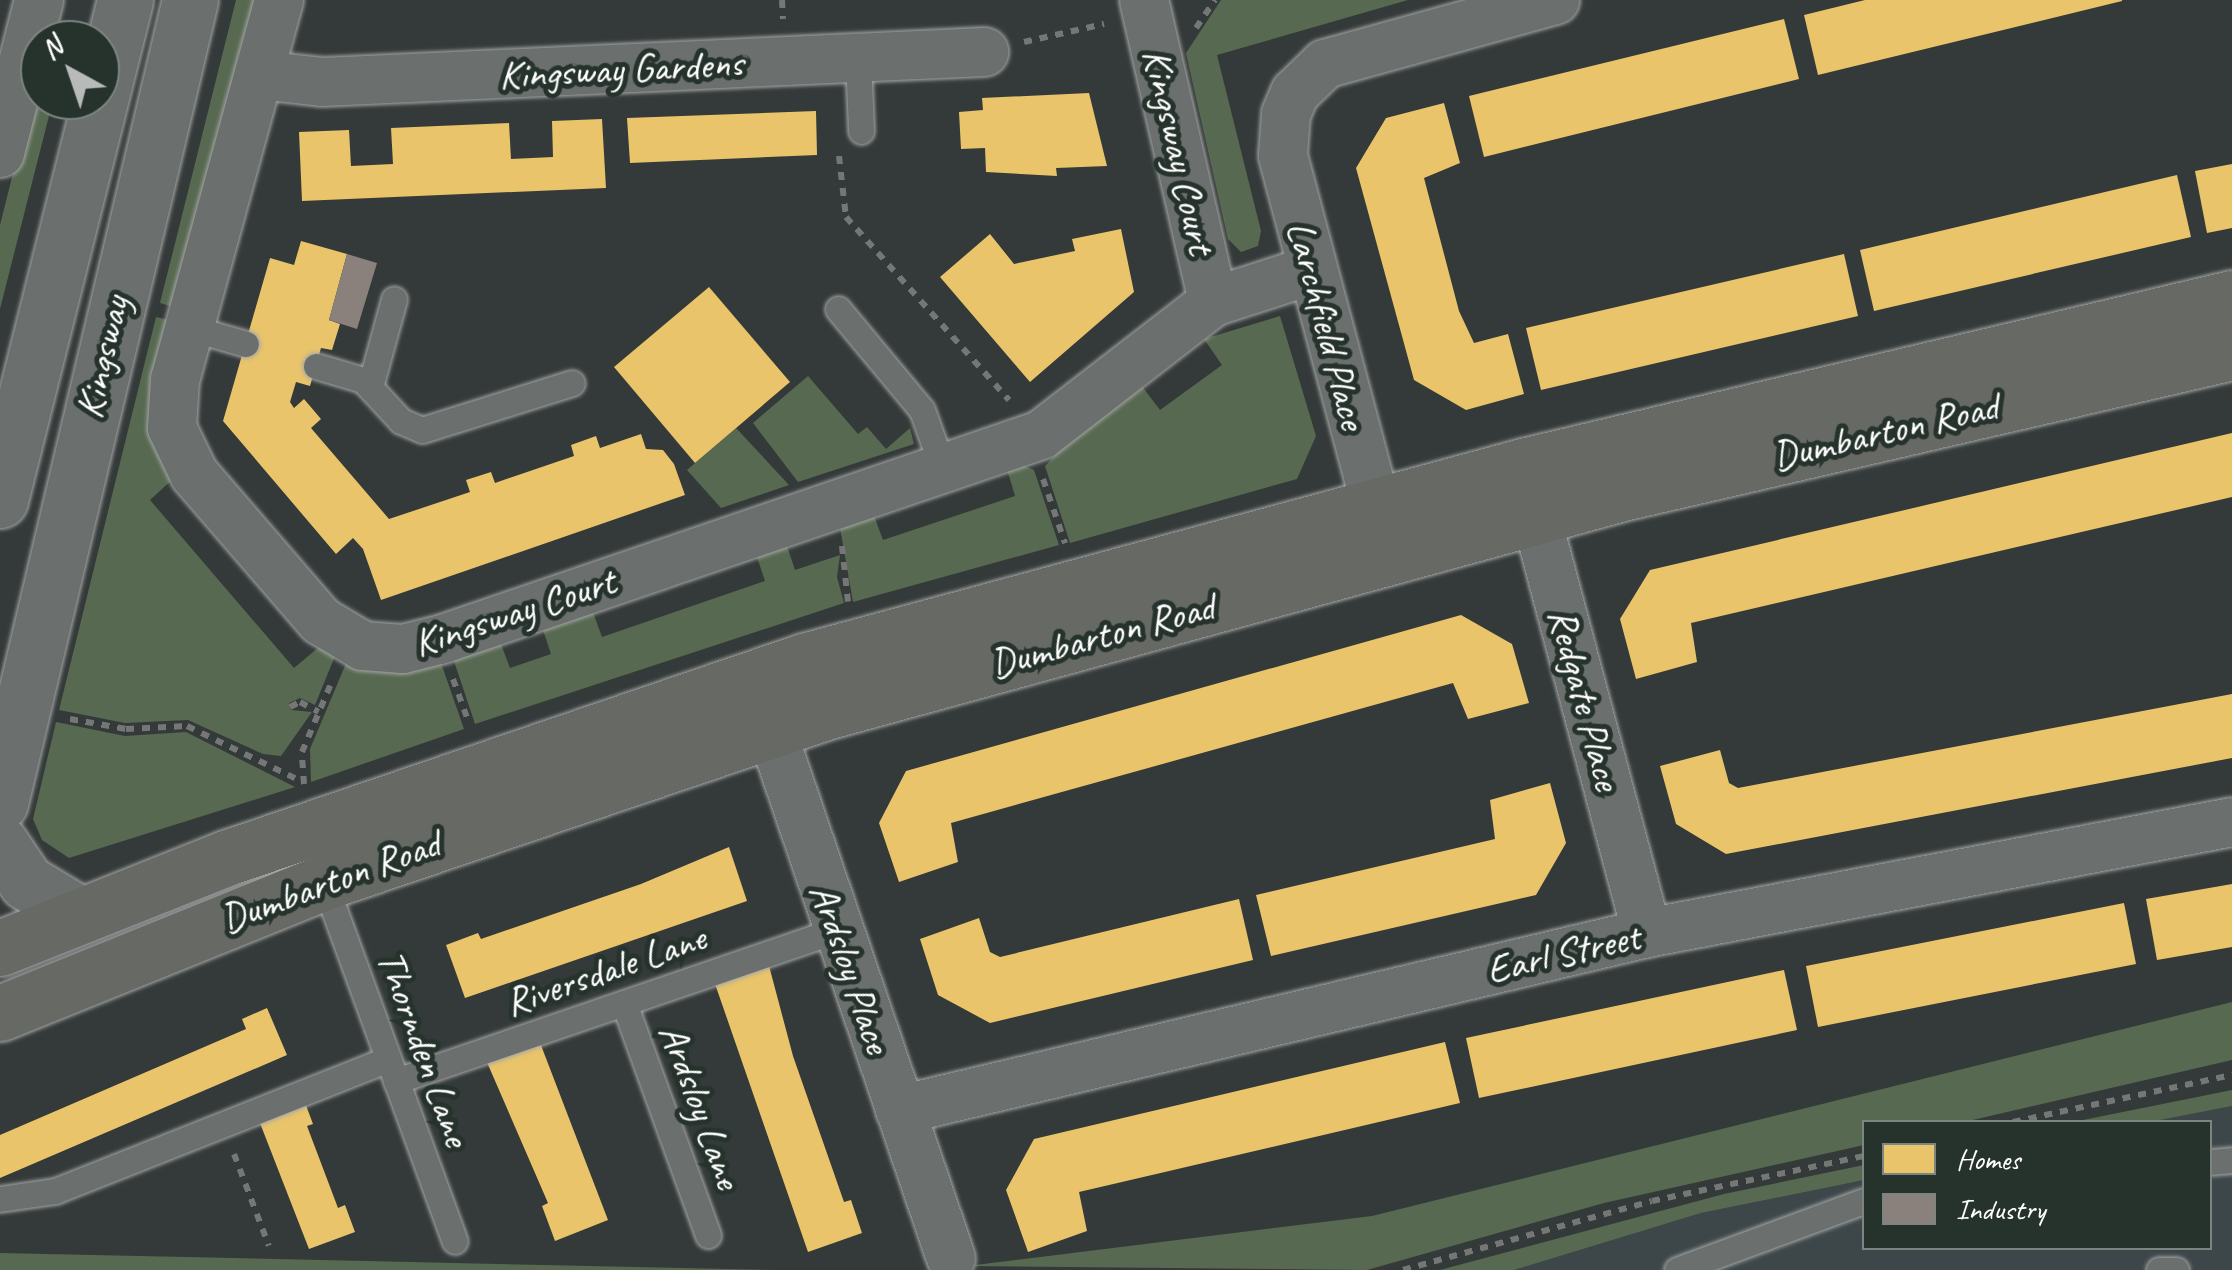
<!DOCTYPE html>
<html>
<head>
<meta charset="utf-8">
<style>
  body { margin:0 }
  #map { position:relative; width:2232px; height:1270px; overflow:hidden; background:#343a39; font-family:Caveat,sans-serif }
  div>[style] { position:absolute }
  .built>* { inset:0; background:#3d4749 }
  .green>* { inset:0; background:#576950 }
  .homes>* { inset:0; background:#e9c46a }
  .industry>* { inset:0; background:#8a817c }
  .path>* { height:6px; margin-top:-3px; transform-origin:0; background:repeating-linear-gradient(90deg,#757776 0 8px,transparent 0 16px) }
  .roads { filter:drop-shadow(0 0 2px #a4a6a6) drop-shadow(0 0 2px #a4a6a6) }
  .lane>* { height:25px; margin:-12.5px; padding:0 12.5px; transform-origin:12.5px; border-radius:12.5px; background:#6b6f6d }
  .street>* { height:48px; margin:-24px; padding:0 24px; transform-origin:24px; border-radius:24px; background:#6b6f6d }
  .secondary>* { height:55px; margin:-27.5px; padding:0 27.5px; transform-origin:27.5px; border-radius:27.5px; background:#6b6f6d }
  .primary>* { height:55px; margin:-27.5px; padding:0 27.5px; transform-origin:27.5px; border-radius:27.5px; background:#676965 }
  span { translate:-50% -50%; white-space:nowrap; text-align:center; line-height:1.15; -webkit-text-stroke:10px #26332d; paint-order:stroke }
  .street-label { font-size:40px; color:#fff }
  .legend { position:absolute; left:1862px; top:1120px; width:350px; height:130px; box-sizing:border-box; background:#26332d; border:2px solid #7d8581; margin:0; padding:12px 18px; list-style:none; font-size:30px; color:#fff }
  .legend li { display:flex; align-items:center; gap:20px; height:50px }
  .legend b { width:50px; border:2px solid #7d8581 }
  .north { position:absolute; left:20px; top:20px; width:100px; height:100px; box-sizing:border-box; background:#26332d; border:2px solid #7d8581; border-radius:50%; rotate:320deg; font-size:28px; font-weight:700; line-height:40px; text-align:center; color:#fff }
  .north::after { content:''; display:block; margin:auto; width:35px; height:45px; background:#b8baba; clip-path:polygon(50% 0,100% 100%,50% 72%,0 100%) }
</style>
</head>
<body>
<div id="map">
  <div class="built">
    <i style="clip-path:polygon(2232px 1106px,2232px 1270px,1514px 1270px,1701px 1213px,1864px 1180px,1864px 1248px,2210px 1248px,2210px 1122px,2150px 1122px)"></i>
  </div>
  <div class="green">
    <i style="clip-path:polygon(236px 0,261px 0,177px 308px,160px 303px)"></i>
    <i style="clip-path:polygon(1221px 0,1408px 0,1217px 55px,1261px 231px,1258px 246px,1241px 252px,1228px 239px,1186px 53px)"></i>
    <i style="clip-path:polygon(40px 65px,40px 100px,53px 100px,0 309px,0 225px)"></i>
    <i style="clip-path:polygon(1280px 316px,1316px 436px,1297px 479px,1070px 543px,1045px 466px,1071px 438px,1141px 385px,1160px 410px,1222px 365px,1204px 339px)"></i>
    <i style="clip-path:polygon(156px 317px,174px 321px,174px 478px,150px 500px,294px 668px,319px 647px,335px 656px,315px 705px,300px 698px,289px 703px,291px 710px,312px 712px,281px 756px,263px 754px,188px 720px,125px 723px,59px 710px)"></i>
    <i style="clip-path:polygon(808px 376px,858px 434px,867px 427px,886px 449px,910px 428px,914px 444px,798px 482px,753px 423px)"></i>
    <i style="clip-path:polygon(736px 428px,789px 485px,721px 508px,687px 470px)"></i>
    <i style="clip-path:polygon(1016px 462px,1034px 470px,1059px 545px,853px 602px,839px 522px,872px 510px,883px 540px,1015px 496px,1006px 466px)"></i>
    <i style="clip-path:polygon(785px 540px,795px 570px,840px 555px,837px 577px,844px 603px,475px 724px,452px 655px,499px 639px,510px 668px,551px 654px,541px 624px,591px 607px,602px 637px,765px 581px,755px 551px)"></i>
    <i style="clip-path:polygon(440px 660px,464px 729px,311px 782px,310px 749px,347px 661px)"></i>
    <i style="clip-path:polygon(56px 722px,125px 736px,186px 732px,295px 787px,69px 858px,42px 840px,33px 819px)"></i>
    <i style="clip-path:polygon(2232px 1002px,2232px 1060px,1964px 1122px,1864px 1122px,1864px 1145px,1604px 1203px,1367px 1270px,967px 1266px,1372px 1216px)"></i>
    <i style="clip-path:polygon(2232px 1090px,2232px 1106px,2150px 1122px,2073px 1122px)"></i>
    <i style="clip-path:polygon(1864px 1165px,1864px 1180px,1701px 1213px,1514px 1270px,1440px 1270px,1724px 1194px)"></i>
    <i style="clip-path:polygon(0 1253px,776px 1270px,0 1270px)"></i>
  </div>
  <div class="homes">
    <i style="clip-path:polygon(1865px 0,2122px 0,2122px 1px,1818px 75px,1804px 15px)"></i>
    <i style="clip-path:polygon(1784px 19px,1799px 79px,1484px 157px,1469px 96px)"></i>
    <i style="clip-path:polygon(1089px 93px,1107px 166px,1056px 168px,1057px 176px,986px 172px,985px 148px,961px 149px,959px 112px,983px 110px,982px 98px)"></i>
    <i style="clip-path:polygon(1444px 103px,1460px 163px,1424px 178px,1459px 311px,1474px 343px,1508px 334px,1524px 394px,1466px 410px,1414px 380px,1356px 168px,1386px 118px)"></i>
    <i style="clip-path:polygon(816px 111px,817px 155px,630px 163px,627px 118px)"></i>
    <i style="clip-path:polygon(602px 119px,606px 188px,302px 201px,299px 132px,349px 130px,351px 166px,393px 164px,391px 128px,509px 123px,511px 159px,553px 157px,552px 121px)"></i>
    <i style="clip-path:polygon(2232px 164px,2232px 228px,2207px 233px,2195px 171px)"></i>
    <i style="clip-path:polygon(2177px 175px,2191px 237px,1874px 311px,1860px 250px)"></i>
    <i style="clip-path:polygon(1121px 229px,1134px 292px,1030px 382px,940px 277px,990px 234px,1014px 264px,1075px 251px,1072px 239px)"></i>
    <i style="clip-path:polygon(301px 241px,347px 254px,329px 320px,340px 324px,332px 350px,321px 348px,310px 386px,296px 382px,290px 402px,294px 408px,304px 399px,321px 419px,311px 428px,389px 519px,470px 492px,466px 480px,491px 472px,495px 483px,574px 456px,571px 445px,596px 436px,600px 448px,641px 434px,646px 449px,663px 450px,674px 464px,685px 495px,381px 600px,363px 549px,353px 538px,336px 554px,223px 421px,270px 258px,294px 265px)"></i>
    <i style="clip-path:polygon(1844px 254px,1858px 316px,1541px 390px,1526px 328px)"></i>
    <i style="clip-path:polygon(709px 287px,790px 382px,695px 463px,614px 367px)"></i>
    <i style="clip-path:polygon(2232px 433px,2232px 497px,1691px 623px,1697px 662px,1636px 679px,1620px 619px,1650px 570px)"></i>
    <i style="clip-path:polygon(1461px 615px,1512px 644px,1529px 703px,1468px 719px,1453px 683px,951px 823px,958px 862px,899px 882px,879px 823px,906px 771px)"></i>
    <i style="clip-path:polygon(2232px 694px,2232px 758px,1726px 854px,1676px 824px,1660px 766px,1720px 750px,1729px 783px,1738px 788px)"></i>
    <i style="clip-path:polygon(1550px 783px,1566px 843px,1536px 895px,1271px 956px,1256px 895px,1495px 839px,1490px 800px)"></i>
    <i style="clip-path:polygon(729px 847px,747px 901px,465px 998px,446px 945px,478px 933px,481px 939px,641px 884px)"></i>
    <i style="clip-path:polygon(2232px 884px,2232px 947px,2157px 960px,2146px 899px)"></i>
    <i style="clip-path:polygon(1239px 899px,1253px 960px,990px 1023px,938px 995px,920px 939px,979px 918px,990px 952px,1000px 957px)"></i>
    <i style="clip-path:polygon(2124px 903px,2136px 964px,1818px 1027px,1806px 966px)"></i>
    <i style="clip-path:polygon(768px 962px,793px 1056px,844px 1202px,851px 1200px,862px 1233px,808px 1252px,714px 981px)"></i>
    <i style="clip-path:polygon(1784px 970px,1797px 1030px,1479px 1098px,1466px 1038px)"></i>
    <i style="clip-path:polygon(267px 1008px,287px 1055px,0 1178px,0 1135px,246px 1029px,242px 1019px)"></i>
    <i style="clip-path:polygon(539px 1040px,608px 1220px,555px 1241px,542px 1206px,548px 1203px,486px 1060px)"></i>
    <i style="clip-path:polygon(1445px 1042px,1460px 1103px,1079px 1192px,1087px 1231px,1028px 1252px,1006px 1190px,1034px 1139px)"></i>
    <i style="clip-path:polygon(304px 1100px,313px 1124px,307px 1126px,338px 1208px,345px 1205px,355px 1232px,309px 1249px,258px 1118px)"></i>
  </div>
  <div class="industry">
    <i style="clip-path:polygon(347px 254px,377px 263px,357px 329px,329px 320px)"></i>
  </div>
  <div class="path">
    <i style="left:782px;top:0;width:19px;rotate:87deg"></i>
    <i style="left:1196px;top:28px;width:34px;rotate:-56deg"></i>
    <i style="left:1024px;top:42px;width:82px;rotate:-12.7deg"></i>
    <i style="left:839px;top:156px;width:61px;rotate:83.5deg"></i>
    <i style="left:846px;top:217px;width:245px;rotate:48.3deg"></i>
    <i style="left:1043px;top:479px;width:68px;rotate:71deg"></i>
    <i style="left:842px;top:546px;width:56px;rotate:83.9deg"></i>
    <i style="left:453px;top:679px;width:47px;rotate:70deg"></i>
    <i style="left:290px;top:707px;width:11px;rotate:-27deg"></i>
    <i style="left:300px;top:702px;width:21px;rotate:28deg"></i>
    <i style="left:70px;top:719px;width:57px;rotate:10.1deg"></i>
    <i style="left:126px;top:729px;width:61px;rotate:-2.8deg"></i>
    <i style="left:187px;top:726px;width:129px;rotate:25.8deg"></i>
    <i style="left:304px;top:784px;width:32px;rotate:-94deg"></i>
    <i style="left:302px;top:752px;width:79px;rotate:-67deg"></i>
    <i style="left:2013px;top:1122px;width:224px;rotate:-12.1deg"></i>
    <i style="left:234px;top:1154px;width:98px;rotate:69.2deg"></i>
    <i style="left:1403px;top:1270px;width:258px;rotate:-15.5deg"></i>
    <i style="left:1652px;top:1201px;width:217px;rotate:-12deg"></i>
  </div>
  <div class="roads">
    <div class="lane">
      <i style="left:858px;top:58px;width:73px;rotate:87.6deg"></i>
      <i style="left:838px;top:309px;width:131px;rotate:50.3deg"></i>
      <i style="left:922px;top:410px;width:63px;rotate:70.4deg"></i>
      <i style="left:190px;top:328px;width:58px;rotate:15.9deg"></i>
      <i style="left:316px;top:366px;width:49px;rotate:16.6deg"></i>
      <i style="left:363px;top:380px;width:56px;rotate:47.2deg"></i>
      <i style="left:401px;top:421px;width:23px;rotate:23deg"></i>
      <i style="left:422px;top:430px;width:157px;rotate:-17.4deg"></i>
      <i style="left:370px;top:387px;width:91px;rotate:-74.7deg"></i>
      <i style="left:324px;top:882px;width:382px;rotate:70deg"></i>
      <i style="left:624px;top:1003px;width:247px;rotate:70.1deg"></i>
      <i style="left:396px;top:1081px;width:467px;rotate:-18.9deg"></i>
      <i style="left:2210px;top:1162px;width:22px;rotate:-5deg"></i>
      <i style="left:0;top:1199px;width:56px;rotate:-8.3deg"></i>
      <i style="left:55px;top:1191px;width:358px;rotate:-21.6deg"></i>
      <i style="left:1677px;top:1270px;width:199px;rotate:-20.3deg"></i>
      <i style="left:2159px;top:1270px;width:17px"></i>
    </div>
    <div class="street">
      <i style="left:279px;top:0;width:393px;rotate:105.3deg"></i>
      <i style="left:175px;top:379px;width:49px;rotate:93.5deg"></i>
      <i style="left:172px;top:428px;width:51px;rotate:64.4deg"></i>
      <i style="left:194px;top:474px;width:194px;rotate:49.2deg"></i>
      <i style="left:321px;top:621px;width:49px;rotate:30.8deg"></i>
      <i style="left:363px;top:646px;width:40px;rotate:4.3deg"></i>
      <i style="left:403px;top:649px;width:38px;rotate:-14deg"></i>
      <i style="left:440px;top:640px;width:635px;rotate:-18.83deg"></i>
      <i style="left:1041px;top:435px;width:217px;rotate:-37.7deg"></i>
      <i style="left:1213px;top:302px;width:104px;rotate:-17.9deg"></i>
      <i style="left:1144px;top:0;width:310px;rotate:77.1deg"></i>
      <i style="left:259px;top:75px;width:63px;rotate:6.3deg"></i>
      <i style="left:322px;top:82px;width:663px;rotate:-2.59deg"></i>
      <i style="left:0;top:153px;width:158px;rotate:-75.7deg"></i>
      <i style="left:1527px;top:482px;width:467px;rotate:75.1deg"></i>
      <i style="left:1386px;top:543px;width:401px;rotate:-104.9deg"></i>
      <i style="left:1283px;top:155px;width:41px;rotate:-85.8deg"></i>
      <i style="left:1286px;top:114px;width:23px;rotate:-67deg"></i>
      <i style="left:1295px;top:93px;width:42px;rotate:-44deg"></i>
      <i style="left:1325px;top:64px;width:239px;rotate:-15.5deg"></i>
      <i style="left:759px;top:694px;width:596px;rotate:71.2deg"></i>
      <i style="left:900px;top:1110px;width:768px;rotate:-13.33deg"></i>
      <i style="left:1647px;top:933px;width:595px;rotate:-10.74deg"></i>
    </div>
    <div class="secondary">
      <i style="left:0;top:500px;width:515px;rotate:-75.96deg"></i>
      <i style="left:0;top:803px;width:825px;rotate:-76.69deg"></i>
      <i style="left:0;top:843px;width:47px;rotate:56.3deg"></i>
      <i style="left:26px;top:882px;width:62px;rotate:31.1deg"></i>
    </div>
    <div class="primary">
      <i style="left:0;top:948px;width:243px;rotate:-21.7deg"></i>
      <i style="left:226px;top:858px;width:611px;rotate:-18.82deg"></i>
      <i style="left:804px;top:661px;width:745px;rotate:-15.17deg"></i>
      <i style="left:1523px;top:466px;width:729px;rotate:-13.33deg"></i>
      <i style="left:0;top:1013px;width:349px;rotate:-22deg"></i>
      <i style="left:324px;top:882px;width:529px;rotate:-18.74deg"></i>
      <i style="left:825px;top:712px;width:827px;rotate:-15.36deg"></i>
      <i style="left:1622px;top:493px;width:626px;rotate:-13.02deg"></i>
    </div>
  </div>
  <div class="street-label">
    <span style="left:621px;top:69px;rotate:-3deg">Kingsway Gardens</span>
    <span style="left:1179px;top:151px;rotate:77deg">Kingsway Court</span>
    <span style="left:1327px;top:325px;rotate:75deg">Larchfield Place</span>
    <span style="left:102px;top:357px;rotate:-77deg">Kingsway</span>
    <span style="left:1885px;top:431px;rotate:-13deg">Dumbarton Road</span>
    <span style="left:514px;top:612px;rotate:-18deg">Kingsway Court</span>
    <span style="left:1102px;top:635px;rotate:-15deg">Dumbarton Road</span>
    <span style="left:1585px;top:699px;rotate:75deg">Redgate Place</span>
    <span style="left:330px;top:881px;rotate:-20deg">Dumbarton Road</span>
    <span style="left:1563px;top:953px;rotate:-13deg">Earl Street</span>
    <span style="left:851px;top:968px;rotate:71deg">Ardsloy Place</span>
    <span style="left:605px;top:970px;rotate:-19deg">Riversdale Lane</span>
    <span style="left:424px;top:1048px;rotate:70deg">Thornden Lane</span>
    <span style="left:701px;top:1106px;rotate:70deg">Ardsloy Lane</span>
  </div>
  <ul class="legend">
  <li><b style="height:28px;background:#e9c46a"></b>Homes</li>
  <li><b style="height:28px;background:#8a817c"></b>Industry</li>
  </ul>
  <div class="north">N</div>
</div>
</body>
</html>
